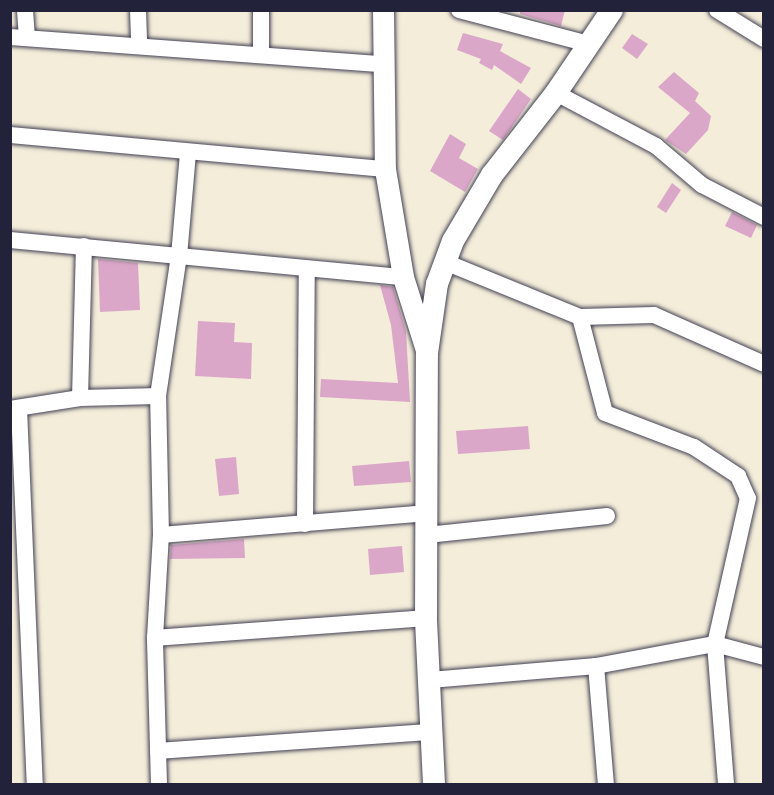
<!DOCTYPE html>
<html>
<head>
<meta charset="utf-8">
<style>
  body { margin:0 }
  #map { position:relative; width:774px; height:795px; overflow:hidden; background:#f4edda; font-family:"Gochi Hand",sans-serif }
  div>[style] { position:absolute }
  .building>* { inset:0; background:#dba7c9 }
  .roads { filter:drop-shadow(0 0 2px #424053) drop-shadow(0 0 2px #424053) }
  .minor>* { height:16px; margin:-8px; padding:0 8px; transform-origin:8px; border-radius:8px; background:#fff }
  .tertiary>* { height:21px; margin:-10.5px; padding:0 10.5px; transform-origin:10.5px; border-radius:10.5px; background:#fff }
  .secondary>* { height:22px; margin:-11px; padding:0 11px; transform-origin:11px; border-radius:11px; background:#fff }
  span { translate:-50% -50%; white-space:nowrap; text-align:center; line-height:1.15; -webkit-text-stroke:4.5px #fff; paint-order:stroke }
  .frame { position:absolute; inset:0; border:12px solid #22223b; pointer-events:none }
</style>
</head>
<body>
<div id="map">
  <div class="building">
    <i style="clip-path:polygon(520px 10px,565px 10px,561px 26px,520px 14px)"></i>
    <i style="clip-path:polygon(463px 33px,503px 44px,500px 51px,531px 68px,521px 84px,494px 65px,492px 70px,479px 63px,481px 59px,457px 50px)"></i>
    <i style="clip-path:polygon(632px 34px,648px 44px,637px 59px,622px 48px)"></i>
    <i style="clip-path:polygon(674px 72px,699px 93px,695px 101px,711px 116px,708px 130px,686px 154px,665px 140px,690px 113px,658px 87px)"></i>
    <i style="clip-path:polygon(518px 89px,531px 99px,503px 140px,489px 131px)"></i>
    <i style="clip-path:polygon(450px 134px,466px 144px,459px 158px,478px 169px,465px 192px,430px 171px)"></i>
    <i style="clip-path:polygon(672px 183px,681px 190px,666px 213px,657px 207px)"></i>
    <i style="clip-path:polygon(732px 212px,757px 225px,751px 238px,725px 226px)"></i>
    <i style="clip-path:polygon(98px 259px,138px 263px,140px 310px,100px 312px)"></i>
    <i style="clip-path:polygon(380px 285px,393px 287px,406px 331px,410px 402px,320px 397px,321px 379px,398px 383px,391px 325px)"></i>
    <i style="clip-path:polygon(198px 321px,235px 323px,234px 342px,252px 343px,251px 379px,195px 376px)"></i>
    <i style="clip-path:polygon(528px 426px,530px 449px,458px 454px,456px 431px)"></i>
    <i style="clip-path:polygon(236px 457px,239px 494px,219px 496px,215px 459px)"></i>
    <i style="clip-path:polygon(409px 461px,411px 482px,354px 486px,352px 466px)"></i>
    <i style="clip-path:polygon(244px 539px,245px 558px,170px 559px,171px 545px)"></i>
    <i style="clip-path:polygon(402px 546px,404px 572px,370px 575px,368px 549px)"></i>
  </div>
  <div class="roads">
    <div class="minor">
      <i style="left:25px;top:10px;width:28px;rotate:86deg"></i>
      <i style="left:138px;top:10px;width:36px;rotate:88deg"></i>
      <i style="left:459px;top:10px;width:134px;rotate:14.7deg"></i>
      <i style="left:717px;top:10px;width:55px;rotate:31.7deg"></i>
      <i style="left:10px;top:37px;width:373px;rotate:4.2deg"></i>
      <i style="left:261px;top:53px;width:43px;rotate:-90deg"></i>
      <i style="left:556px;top:93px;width:113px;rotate:27.9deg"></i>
      <i style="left:656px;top:146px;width:60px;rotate:40.3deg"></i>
      <i style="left:702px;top:185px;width:70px;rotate:27.3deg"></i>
      <i style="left:10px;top:135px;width:377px;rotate:5.2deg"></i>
      <i style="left:10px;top:240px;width:395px;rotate:5.4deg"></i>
      <i style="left:445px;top:262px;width:146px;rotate:22.2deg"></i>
      <i style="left:580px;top:317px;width:74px;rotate:-1.5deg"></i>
      <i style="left:654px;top:315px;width:120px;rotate:24deg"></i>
      <i style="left:580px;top:317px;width:99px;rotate:75.4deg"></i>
      <i style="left:605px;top:413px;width:95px;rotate:20.9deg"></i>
      <i style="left:694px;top:447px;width:53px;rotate:33.4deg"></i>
      <i style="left:738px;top:476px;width:24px;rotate:66deg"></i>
      <i style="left:748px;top:498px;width:150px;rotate:102.7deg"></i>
      <i style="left:715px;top:644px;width:140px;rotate:85.5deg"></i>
      <i style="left:80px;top:398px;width:152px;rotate:-88.5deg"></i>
      <i style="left:19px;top:408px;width:376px;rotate:87.6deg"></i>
      <i style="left:10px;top:409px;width:71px;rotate:-8.9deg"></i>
      <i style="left:80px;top:398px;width:78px;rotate:-1.5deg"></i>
      <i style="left:305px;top:524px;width:255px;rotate:-89.6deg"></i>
      <i style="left:161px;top:535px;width:268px;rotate:-4.7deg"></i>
      <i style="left:427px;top:535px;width:181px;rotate:-6deg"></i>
      <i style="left:155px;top:638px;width:272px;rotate:-4.2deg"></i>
      <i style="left:596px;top:666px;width:118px;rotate:85.2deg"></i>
      <i style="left:430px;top:680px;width:167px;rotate:-4.8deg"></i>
      <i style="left:596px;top:666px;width:121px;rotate:-10.5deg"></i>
      <i style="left:715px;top:644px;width:51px;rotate:14.9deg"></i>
      <i style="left:158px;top:751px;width:274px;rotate:-4deg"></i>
      <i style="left:159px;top:784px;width:146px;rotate:-91.6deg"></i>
      <i style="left:155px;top:638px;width:103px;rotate:-86.7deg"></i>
      <i style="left:161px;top:535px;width:139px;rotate:-91.2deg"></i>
      <i style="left:158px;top:396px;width:142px;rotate:-81.5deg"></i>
      <i style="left:179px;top:256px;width:103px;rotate:-85deg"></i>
    </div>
    <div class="tertiary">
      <i style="left:383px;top:10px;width:159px;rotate:89.3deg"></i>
      <i style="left:385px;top:169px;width:109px;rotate:80.5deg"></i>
      <i style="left:403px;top:277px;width:80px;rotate:72.5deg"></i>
    </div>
    <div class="secondary">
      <i style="left:434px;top:784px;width:166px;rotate:-92.8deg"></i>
      <i style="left:426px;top:618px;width:265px;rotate:-89.8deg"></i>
      <i style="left:427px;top:353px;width:70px;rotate:-81.8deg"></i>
      <i style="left:437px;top:284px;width:46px;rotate:-69.6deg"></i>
      <i style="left:453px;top:241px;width:77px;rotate:-59.4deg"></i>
      <i style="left:492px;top:175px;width:104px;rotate:-52deg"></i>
      <i style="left:556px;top:93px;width:100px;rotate:-56deg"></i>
    </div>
  </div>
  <div class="frame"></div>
</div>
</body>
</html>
